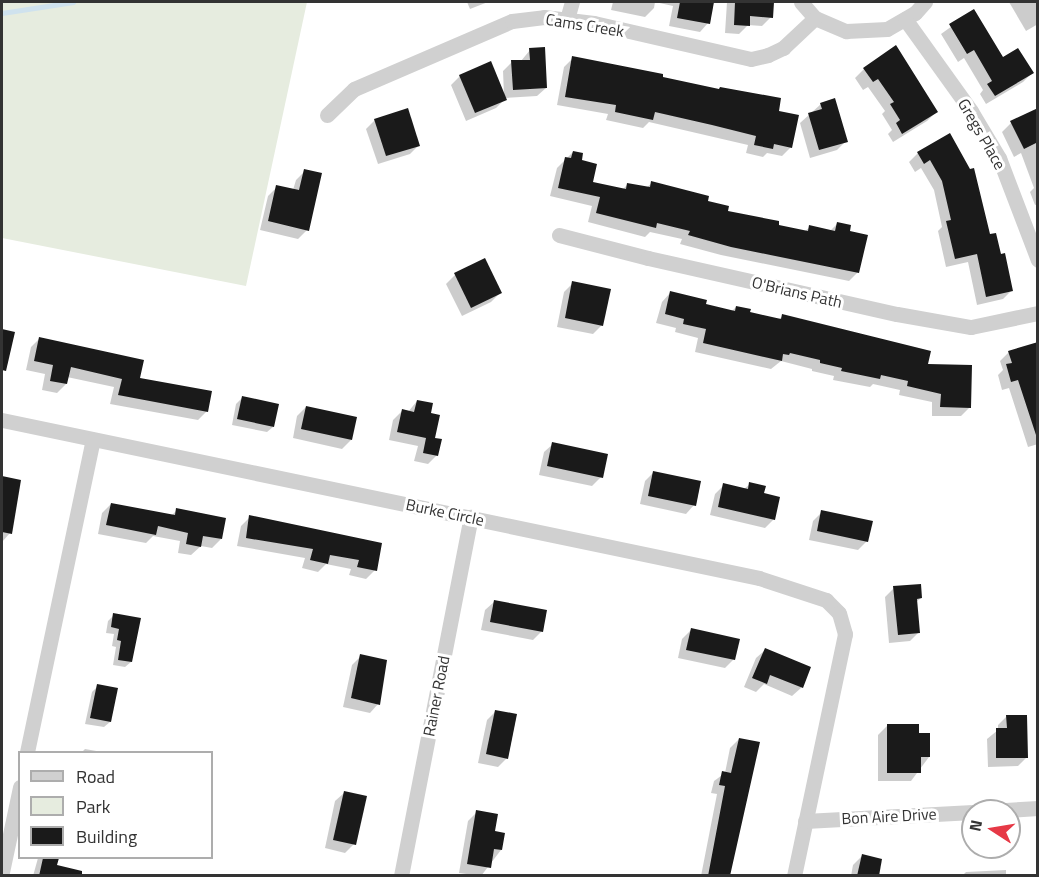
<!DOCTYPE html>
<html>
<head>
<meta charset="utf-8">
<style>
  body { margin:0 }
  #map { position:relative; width:1039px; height:877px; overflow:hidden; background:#fff; font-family:"Titillium Web",sans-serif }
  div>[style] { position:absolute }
  .green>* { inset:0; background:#e6ecdf }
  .shadow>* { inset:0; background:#0003 }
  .stream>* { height:4.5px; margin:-2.25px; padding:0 2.25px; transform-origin:2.25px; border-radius:2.25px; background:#cfe2ee }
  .building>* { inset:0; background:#1a1a1a }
  .minor>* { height:15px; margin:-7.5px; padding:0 7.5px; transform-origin:7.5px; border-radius:7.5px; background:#d0d0d0 }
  span { translate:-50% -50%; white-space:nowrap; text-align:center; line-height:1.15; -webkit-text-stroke:6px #fff; paint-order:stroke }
  .street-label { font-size:16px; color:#333 }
  .frame { position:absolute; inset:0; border:3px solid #333; pointer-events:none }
  .legend { position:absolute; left:18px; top:751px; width:195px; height:108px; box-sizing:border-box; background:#fff; border:2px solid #adadad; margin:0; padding:8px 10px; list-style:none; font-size:18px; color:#333 }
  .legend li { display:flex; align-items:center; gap:12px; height:30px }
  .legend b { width:30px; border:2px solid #adadad }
  .north { position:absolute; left:961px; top:799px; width:60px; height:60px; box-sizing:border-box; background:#fff; border:2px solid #adadad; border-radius:50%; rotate:282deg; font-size:16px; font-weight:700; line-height:24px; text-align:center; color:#333 }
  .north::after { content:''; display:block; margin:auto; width:21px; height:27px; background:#e63946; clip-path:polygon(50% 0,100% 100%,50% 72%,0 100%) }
</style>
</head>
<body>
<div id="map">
  <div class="green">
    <i style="clip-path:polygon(2px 2px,307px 2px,246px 286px,2px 238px)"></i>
  </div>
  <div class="shadow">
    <i style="clip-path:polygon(467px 2px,488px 2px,470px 9px)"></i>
    <i style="clip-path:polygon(613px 2px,713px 2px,708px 23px,700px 32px,669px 26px,673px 6px,655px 2px,654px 8px,645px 17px,611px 10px)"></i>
    <i style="clip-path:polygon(727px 2px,772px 2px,771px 17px,762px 26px,748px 25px,739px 34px,725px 33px)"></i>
    <i style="clip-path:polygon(1009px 2px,1038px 2px,1038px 24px,1026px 31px)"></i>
    <i style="clip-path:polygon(973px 11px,1003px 59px,1032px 73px,1023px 82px,986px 104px,980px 94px,983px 90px,964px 58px,958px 62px,941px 34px)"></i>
    <i style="clip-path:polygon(530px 50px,546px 88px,537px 96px,506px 98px,496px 108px,466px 121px,451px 85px,460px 76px,504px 95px,503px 71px,512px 62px,521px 61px)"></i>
    <i style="clip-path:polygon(573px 58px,718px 90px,777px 112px,791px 147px,782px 156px,767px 153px,763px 157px,746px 153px,748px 145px,649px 122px,643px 128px,606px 120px,608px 114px,557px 105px,564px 67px)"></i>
    <i style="clip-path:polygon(864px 69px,936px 112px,927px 121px,893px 142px,888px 134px,892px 130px,882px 114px,885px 111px,868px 87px,863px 90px,855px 78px)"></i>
    <i style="clip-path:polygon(821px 104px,846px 141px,837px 150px,810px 158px,800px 123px)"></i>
    <i style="clip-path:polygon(1038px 110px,1038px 204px,1035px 205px,1030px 192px,1034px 188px,1021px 153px,1014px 157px,1002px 132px,1011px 123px)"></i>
    <i style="clip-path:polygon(375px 120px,419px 145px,410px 154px,378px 164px,366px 129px)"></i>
    <i style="clip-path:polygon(573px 152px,591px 183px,622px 190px,628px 184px,646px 188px,652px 183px,726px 212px,804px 232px,810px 227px,830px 231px,838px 223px,848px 232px,858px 272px,849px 281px,721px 255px,680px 244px,682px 239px,650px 232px,645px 237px,588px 222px,592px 206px,550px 196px,557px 168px)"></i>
    <i style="clip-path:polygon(918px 153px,970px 170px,989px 236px,1012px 290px,1003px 299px,977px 305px,968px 262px,946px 267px,938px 231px,942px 227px,934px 190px,921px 168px,915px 172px,909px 162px)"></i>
    <i style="clip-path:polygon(305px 171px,307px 230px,298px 239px,260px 230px,268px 196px,277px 187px,293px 190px,296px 180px)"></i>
    <i style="clip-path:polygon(484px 260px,500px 293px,491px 302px,462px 316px,446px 284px,455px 275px)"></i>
    <i style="clip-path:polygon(573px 283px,602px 325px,593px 334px,557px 327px,564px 292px)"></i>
    <i style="clip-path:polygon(670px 293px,704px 305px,732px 311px,736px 307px,748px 313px,778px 320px,783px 316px,926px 366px,970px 407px,961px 416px,932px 416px,932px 402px,899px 395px,900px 390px,873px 384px,870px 387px,833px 380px,834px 376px,812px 371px,812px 369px,781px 361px,771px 369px,695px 352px,698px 338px,675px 332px,676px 328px,656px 323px,662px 302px)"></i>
    <i style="clip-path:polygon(40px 338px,138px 379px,207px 411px,198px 420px,110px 404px,114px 387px,67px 377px,66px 384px,57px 393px,42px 390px,45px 374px,26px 370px,31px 347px)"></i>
    <i style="clip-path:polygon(1038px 344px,1038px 444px,1028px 447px,1009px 388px,1002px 390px,998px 375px,1003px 370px,1000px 361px,1009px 352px)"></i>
    <i style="clip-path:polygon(242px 398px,273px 427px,267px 432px,232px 425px,236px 404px)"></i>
    <i style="clip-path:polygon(417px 401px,429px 415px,437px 455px,428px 464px,414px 461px,418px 446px,389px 440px,393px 420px,402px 411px,408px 412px)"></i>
    <i style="clip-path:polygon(306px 407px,351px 440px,342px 449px,293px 438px,297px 416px)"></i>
    <i style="clip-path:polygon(553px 444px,601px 477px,592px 486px,539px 475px,544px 452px)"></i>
    <i style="clip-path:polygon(654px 472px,694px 505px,686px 514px,640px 504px,645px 481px)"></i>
    <i style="clip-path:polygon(2px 478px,19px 481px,10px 533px,2px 542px)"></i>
    <i style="clip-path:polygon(750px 484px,762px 494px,774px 519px,765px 528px,710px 515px,715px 494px,724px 485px,744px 489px)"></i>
    <i style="clip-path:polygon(111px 504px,171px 516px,177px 510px,221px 539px,212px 548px,201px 546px,191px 555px,178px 553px,180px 541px,153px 536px,146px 543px,98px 534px,102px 513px)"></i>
    <i style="clip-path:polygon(822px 512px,867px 541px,858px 550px,809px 540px,813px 521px)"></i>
    <i style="clip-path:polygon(250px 517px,380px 544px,375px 570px,366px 579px,349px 575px,351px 569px,326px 564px,318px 572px,302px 568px,305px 558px,237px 546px,241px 526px)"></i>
    <i style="clip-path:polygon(894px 588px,921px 598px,916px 602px,919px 632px,910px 641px,889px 643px,885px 597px)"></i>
    <i style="clip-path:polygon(494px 602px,542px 631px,533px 640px,481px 630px,485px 610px)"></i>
    <i style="clip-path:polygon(114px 615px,131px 662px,125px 667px,113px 665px,116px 647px,112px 646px,114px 634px,106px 633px,108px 621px)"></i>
    <i style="clip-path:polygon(691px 630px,734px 659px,725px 668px,678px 658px,682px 639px)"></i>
    <i style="clip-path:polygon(765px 650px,809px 668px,801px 688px,792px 696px,764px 684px,756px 692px,744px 687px,756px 658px)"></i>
    <i style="clip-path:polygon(361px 656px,378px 704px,370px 713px,343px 707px,352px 665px)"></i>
    <i style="clip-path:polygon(98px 686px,110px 722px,104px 727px,85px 724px,92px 692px)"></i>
    <i style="clip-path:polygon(496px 711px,507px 758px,498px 767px,478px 763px,487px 720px)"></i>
    <i style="clip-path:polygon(1007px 716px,1027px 757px,1018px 766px,988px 767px,987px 739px,998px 730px,998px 725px)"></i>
    <i style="clip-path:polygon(887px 726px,917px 735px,929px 757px,911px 781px,878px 781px,878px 735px)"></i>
    <i style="clip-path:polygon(739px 739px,729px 876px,701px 876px,717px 794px,711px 793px,714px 781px,725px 773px,730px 748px)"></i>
    <i style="clip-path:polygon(85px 749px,102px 752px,82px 752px)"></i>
    <i style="clip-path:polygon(344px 793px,354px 844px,345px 853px,325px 848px,335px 801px)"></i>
    <i style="clip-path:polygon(477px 812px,494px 832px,501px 850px,481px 876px,459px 873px,468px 821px)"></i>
    <i style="clip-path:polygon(862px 856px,877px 876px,851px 876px,853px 865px)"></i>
    <i style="clip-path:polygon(38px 858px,57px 858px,55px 866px,86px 876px,33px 876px)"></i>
    <i style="clip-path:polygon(1006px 870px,1006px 876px,962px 876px,966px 872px)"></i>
  </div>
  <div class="stream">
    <i style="left:2px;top:13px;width:72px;rotate:-8.8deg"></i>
  </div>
  <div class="building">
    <i style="clip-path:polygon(680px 2px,714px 2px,710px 24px,677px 18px)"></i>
    <i style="clip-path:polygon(735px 2px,774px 2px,773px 18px,750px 16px,750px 26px,734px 25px)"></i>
    <i style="clip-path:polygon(974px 9px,1003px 57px,1018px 48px,1034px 73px,995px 96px,987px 84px,992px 81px,974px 50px,967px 54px,949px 24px)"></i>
    <i style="clip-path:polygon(896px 45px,938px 112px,902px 134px,896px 123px,900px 120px,890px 104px,894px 102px,878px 79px,873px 82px,863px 68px)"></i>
    <i style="clip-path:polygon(545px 47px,547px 88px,513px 90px,511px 60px,530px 60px,529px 48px)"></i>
    <i style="clip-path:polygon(572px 56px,663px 74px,663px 77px,719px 89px,720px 87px,781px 98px,779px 111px,799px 115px,792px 148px,774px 144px,773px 149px,754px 145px,756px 136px,712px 125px,655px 112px,653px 120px,615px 112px,616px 105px,565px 97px)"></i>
    <i style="clip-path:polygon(491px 61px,507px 100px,475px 113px,459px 75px)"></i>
    <i style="clip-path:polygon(835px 98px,848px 142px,819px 150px,808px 113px,822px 109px,820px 103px)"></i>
    <i style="clip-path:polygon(408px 108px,420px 146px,386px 156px,374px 119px)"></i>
    <i style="clip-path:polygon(1038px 108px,1038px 142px,1024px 149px,1010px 121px)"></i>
    <i style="clip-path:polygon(950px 133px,970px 169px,974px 168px,990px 234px,996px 233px,1001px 254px,1005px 253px,1013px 291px,986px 297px,977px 254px,955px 259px,946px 221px,951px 220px,942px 181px,930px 160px,924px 164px,917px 152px)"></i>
    <i style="clip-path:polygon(573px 151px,583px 153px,582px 160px,597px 164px,593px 182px,626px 189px,627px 183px,650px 187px,651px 181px,709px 196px,708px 201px,729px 206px,728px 211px,779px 221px,779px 225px,808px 231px,809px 225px,835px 231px,837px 222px,851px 225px,850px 231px,868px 235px,859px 273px,731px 247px,688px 235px,690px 231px,657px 223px,656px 228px,596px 213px,600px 197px,558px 188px,565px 157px,571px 158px)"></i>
    <i style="clip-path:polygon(304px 169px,322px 173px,309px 231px,268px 221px,276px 185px,299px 190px)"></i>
    <i style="clip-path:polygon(485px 258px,502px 293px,471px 308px,454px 273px)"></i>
    <i style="clip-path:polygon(572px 281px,611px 289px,603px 326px,565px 318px)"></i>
    <i style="clip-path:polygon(670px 291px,707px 300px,706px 304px,735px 311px,736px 306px,751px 309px,750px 312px,781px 319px,782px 314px,931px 351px,928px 364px,972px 365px,971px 408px,940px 407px,941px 394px,907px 386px,908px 381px,881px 375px,880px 379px,841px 371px,842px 368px,820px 363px,820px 360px,790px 353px,789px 355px,783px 354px,782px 361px,703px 343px,706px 329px,683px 324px,684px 319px,665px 314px)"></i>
    <i style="clip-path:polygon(2px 329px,15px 332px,6px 371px,2px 370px)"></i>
    <i style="clip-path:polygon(39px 337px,144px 360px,140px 378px,212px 391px,208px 412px,118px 395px,122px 379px,71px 367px,67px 384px,50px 381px,53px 365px,34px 361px)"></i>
    <i style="clip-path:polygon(1038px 342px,1038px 435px,1036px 435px,1018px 380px,1011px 382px,1006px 364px,1012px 363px,1008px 351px)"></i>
    <i style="clip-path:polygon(242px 396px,279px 404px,274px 427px,237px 419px)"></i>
    <i style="clip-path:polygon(417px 400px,433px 403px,431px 413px,440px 415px,435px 438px,442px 439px,438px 456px,423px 453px,426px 438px,397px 432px,402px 409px,414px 412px)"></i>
    <i style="clip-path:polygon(306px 406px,357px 417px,352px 440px,301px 429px)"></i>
    <i style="clip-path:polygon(552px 442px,608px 454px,603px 478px,547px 466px)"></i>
    <i style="clip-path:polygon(653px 471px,701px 481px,696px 506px,648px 496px)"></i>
    <i style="clip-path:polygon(2px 476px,21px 480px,12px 534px,2px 532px)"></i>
    <i style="clip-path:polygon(749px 482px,766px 486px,764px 493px,780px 497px,775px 520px,718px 507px,723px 483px,748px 489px)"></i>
    <i style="clip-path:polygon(111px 503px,175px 515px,176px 508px,226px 518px,222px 539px,203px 536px,201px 547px,186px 544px,188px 533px,158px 526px,156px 535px,106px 525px)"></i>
    <i style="clip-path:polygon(821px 510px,873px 521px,868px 542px,817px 531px)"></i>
    <i style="clip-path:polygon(249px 515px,382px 543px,377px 571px,357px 567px,359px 560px,330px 555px,328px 564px,310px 560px,313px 549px,246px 538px)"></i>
    <i style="clip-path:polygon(921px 584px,922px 598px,917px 599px,920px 633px,898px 635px,893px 586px)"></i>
    <i style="clip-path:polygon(494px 600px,547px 610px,543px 632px,490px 622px)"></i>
    <i style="clip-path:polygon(113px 613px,141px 618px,132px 662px,118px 660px,121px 641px,117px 640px,119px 629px,111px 627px)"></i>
    <i style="clip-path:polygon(691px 628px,740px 639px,735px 660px,686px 650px)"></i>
    <i style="clip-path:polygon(765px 648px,811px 667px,803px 688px,770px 675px,767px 684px,752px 678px)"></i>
    <i style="clip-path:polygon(360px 654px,387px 660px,380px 705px,351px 698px)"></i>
    <i style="clip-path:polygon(97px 684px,118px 688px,111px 722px,90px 718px)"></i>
    <i style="clip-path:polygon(495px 710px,517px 714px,508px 759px,486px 754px)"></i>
    <i style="clip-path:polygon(1006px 715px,1027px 715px,1028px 758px,996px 758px,996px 728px,1007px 728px)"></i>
    <i style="clip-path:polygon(887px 724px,919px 724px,919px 733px,930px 733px,930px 757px,921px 757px,921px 773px,887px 773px)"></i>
    <i style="clip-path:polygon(739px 738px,760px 742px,730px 876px,708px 876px,725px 786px,719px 785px,722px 771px,731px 773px)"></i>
    <i style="clip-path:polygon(344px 791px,367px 796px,356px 845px,333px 840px)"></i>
    <i style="clip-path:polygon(476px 810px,498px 814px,495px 831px,505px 833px,502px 850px,494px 849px,491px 868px,467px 864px)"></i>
    <i style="clip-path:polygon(862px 854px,882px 859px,879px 876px,857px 876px)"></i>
    <i style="clip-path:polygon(43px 858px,59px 858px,57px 865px,82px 871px,82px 876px,39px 876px)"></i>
  </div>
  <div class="minor">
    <i style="left:801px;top:2px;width:21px;rotate:49deg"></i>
    <i style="left:815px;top:18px;width:34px;rotate:23deg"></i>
    <i style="left:846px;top:31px;width:41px;rotate:-2.8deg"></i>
    <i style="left:887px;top:29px;width:32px;rotate:-30deg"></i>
    <i style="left:915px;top:13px;width:15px;rotate:-48deg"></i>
    <i style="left:567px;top:19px;width:18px;rotate:-74deg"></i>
    <i style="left:905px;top:19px;width:113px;rotate:54.3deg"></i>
    <i style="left:971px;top:111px;width:55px;rotate:59.2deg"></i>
    <i style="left:999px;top:158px;width:109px;rotate:69.1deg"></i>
    <i style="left:327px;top:115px;width:37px;rotate:-44deg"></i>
    <i style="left:354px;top:89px;width:172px;rotate:-23.3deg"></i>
    <i style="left:512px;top:21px;width:32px;rotate:-7deg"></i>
    <i style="left:544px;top:17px;width:50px;rotate:6.8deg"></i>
    <i style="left:594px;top:23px;width:161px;rotate:12.9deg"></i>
    <i style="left:751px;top:59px;width:17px;rotate:-13deg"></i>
    <i style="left:768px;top:55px;width:17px;rotate:-25deg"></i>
    <i style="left:783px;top:48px;width:44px;rotate:-43.2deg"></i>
    <i style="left:559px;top:235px;width:92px;rotate:14.5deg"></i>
    <i style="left:648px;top:258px;width:255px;rotate:12.7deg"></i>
    <i style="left:897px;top:314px;width:75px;rotate:10deg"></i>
    <i style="left:971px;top:327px;width:68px;rotate:-11.8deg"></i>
    <i style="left:2px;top:420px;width:773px;rotate:11.79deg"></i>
    <i style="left:759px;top:578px;width:71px;rotate:18.2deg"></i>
    <i style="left:826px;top:600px;width:18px;rotate:45deg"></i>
    <i style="left:839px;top:613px;width:22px;rotate:74deg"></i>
    <i style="left:845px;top:634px;width:247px;rotate:101.9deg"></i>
    <i style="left:27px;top:752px;width:319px;rotate:-78.1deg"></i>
    <i style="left:989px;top:811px;width:49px;rotate:-3.5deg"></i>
    <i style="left:805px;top:821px;width:168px;rotate:-3.1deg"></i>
    <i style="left:2px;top:872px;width:87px;rotate:-78deg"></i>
    <i style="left:401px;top:876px;width:366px;rotate:-79deg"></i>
  </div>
  <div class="street-label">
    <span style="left:585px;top:25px;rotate:9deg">Cams Creek</span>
    <span style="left:982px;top:134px;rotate:60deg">Gregs Place</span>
    <span style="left:797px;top:292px;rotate:13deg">O'Brians Path</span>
    <span style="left:445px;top:512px;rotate:12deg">Burke Circle</span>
    <span style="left:436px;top:696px;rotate:-79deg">Rainer Road</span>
    <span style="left:889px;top:816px;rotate:-3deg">Bon Aire Drive</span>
  </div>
  <div class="frame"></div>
  <ul class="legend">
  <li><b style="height:8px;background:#d0d0d0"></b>Road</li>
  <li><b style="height:16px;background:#e6ecdf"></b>Park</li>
  <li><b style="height:16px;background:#1a1a1a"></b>Building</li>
  </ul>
  <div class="north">N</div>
</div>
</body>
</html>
